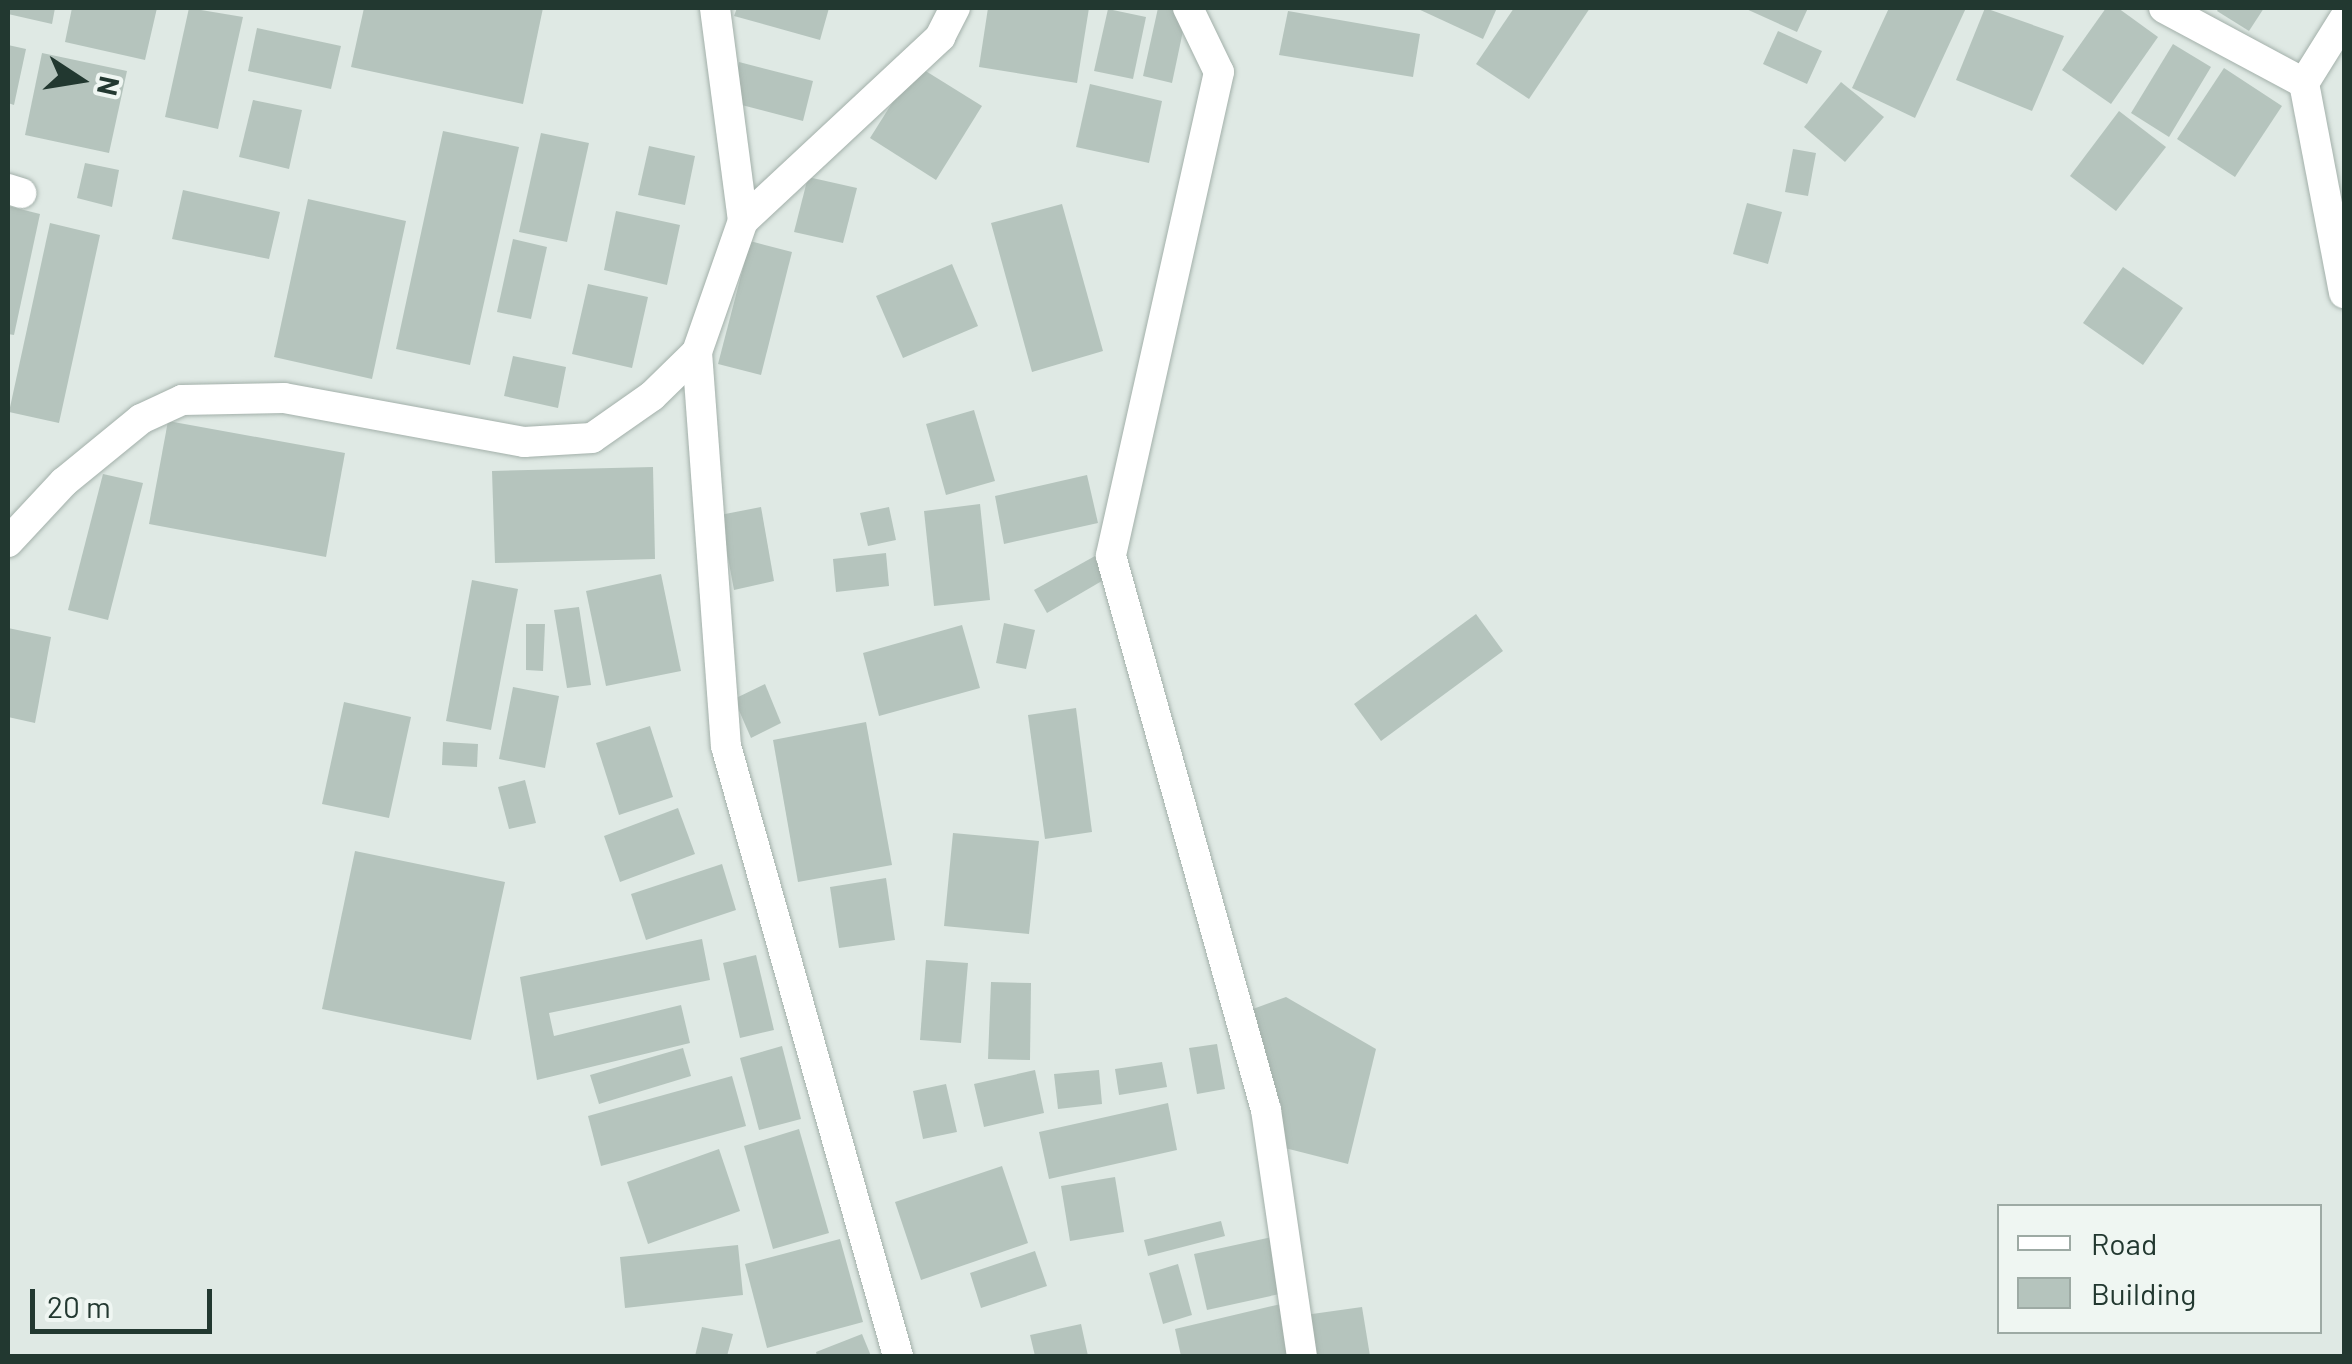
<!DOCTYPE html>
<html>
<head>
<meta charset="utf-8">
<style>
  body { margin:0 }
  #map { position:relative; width:2352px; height:1364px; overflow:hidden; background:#dfe9e4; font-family:Barlow,sans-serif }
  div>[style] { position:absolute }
  .building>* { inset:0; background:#b5c4bd }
  .roads { filter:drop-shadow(0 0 2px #a3b0aa) drop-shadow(0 0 2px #a3b0aa) }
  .minor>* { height:30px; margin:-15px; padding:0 15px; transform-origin:15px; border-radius:15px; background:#fff }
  span { translate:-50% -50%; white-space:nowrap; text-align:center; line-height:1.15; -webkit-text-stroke:9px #eff6f2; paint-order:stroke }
  .frame { position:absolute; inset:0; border:10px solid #223830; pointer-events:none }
  .legend { position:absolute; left:1997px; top:1204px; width:325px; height:130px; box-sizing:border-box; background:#eff6f2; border:2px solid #9daaa4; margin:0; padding:12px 18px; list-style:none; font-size:30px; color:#223830 }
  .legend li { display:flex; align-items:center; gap:20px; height:50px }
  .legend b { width:50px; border:2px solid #9daaa4 }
  .north { position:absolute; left:30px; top:30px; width:100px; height:100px; -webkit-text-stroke:8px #eff6f2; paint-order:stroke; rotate:102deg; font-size:28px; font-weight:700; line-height:40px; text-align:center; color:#223830 }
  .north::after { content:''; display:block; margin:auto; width:35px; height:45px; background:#223830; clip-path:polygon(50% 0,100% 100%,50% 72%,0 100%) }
  .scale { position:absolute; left:30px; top:1289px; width:182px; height:45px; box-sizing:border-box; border:5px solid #223830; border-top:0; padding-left:12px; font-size:30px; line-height:35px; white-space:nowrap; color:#223830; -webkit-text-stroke:8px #eff6f2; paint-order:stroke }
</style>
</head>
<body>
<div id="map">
  <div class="building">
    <i style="clip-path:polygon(8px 8px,55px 8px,52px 24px,8px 14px)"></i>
    <i style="clip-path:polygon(72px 8px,157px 8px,145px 60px,65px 42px)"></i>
    <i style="clip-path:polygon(189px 8px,243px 17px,218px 129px,165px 117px)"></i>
    <i style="clip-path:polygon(364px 8px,543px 8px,523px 104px,351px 67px)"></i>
    <i style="clip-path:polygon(737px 8px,829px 8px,820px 40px,734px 16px)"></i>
    <i style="clip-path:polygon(988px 8px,1089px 8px,1077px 83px,979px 67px)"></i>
    <i style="clip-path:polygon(1158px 8px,1187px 12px,1172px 83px,1143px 76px)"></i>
    <i style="clip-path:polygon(1416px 8px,1497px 8px,1483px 39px)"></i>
    <i style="clip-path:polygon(1514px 8px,1590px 8px,1529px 99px,1476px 64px)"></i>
    <i style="clip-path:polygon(1744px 8px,1808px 8px,1797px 32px)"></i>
    <i style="clip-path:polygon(1889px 8px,1966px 8px,1915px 118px,1852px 88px)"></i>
    <i style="clip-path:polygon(1985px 8px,2064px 36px,2032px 111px,1956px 80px)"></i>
    <i style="clip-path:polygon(2106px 8px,2118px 8px,2158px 37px,2111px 104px,2062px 70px)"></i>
    <i style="clip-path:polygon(2219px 8px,2264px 8px,2249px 31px,2217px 11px)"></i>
    <i style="clip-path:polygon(1108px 9px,1146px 17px,1133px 79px,1094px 71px)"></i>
    <i style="clip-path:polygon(1288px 11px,1420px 34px,1413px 77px,1279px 55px)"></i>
    <i style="clip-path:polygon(257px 28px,341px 46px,331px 89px,248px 71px)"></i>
    <i style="clip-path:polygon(1778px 31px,1822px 51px,1807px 84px,1763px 64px)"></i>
    <i style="clip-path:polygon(2173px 44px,2211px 67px,2169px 137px,2131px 113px)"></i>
    <i style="clip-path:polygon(8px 45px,26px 49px,14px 105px,8px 103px)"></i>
    <i style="clip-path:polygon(42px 53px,127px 71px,109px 153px,25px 135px)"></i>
    <i style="clip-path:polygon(739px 62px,813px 81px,803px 121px,730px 102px)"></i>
    <i style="clip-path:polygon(916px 65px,982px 106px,936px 180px,870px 138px)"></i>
    <i style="clip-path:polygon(2224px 68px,2282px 106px,2235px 177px,2177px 139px)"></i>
    <i style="clip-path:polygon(1841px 82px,1884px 117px,1845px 162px,1804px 127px)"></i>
    <i style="clip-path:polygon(1090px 84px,1162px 101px,1149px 163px,1076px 147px)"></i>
    <i style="clip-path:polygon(253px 100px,302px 110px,289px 169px,239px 157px)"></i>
    <i style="clip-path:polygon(2119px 111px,2166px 147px,2116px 211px,2070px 176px)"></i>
    <i style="clip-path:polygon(443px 131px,519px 147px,470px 365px,396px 349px)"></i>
    <i style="clip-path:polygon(541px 133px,589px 143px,567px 242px,519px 232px)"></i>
    <i style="clip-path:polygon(649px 146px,695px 156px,685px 205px,638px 195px)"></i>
    <i style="clip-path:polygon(1793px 149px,1816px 153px,1808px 196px,1785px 192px)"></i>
    <i style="clip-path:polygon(85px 163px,119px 170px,112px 207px,77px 198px)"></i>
    <i style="clip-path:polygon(808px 177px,857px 188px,843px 243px,794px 232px)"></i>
    <i style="clip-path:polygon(183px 190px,280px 212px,269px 259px,172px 239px)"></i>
    <i style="clip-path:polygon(308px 199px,406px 221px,372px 379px,274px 357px)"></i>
    <i style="clip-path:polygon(1747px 203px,1782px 212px,1768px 264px,1733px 254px)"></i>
    <i style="clip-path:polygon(1062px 204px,1103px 351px,1032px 372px,991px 223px)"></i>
    <i style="clip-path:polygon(8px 206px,40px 214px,14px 335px,8px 334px)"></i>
    <i style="clip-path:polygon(616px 211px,680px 225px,667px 285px,604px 270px)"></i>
    <i style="clip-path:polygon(50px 223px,100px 235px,59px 423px,9px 412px)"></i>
    <i style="clip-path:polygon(513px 239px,547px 247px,531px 319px,497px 312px)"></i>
    <i style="clip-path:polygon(750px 241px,792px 252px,761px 375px,718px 364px)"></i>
    <i style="clip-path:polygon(952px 264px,978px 326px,903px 358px,876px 296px)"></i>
    <i style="clip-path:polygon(2123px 267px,2183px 308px,2143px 365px,2083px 323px)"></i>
    <i style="clip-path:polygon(588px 284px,648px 297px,632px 368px,572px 354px)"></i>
    <i style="clip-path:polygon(513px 356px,566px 367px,558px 408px,504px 396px)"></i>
    <i style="clip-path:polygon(974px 410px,995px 481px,946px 495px,926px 424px)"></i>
    <i style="clip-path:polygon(168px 421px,345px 453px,326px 557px,149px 524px)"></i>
    <i style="clip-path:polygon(653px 467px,655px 559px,495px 563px,492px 471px)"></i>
    <i style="clip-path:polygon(103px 474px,143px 483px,108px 620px,68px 610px)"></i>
    <i style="clip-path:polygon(1087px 475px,1098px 523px,1004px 544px,995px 496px)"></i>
    <i style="clip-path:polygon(980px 504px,990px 600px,934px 606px,924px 511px)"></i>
    <i style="clip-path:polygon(761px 507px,774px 581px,734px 590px,720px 515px)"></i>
    <i style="clip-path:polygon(889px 507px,896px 540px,868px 546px,860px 513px)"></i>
    <i style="clip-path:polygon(886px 553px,889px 586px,836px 592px,833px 559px)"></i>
    <i style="clip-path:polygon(1095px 556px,1107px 578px,1047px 613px,1034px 590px)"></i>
    <i style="clip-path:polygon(661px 574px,681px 671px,606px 686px,586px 591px)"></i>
    <i style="clip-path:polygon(472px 580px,518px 589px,491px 730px,446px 721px)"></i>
    <i style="clip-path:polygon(579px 607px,591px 685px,567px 688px,554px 610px)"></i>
    <i style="clip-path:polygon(1476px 614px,1503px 651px,1381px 741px,1354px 704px)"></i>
    <i style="clip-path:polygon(1004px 623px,1035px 630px,1026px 669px,996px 663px)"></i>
    <i style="clip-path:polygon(526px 624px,545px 624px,543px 671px,526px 670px)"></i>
    <i style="clip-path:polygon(962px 625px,980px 688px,879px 716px,863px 653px)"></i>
    <i style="clip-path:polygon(8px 628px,51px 637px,35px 723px,8px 717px)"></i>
    <i style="clip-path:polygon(765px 684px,781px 723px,751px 738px,734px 699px)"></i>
    <i style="clip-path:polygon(513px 687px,559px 696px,545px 768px,499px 759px)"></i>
    <i style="clip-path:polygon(344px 702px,411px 717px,389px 818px,322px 804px)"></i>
    <i style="clip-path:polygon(1076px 708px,1092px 832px,1045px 839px,1028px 715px)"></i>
    <i style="clip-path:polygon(866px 722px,892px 865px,798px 882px,773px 740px)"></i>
    <i style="clip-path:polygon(650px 726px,673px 797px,619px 815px,596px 743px)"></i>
    <i style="clip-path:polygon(443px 742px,478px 744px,477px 767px,442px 765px)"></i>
    <i style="clip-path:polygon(525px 780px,536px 823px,509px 829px,498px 787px)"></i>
    <i style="clip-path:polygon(678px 808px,695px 854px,620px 882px,604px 836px)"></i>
    <i style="clip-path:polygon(953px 833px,1039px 841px,1029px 934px,944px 926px)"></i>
    <i style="clip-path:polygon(355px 851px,505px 882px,471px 1040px,322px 1009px)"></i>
    <i style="clip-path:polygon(722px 864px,736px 910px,646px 940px,631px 894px)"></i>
    <i style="clip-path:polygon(886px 878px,895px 940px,839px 948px,830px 887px)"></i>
    <i style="clip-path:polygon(702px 939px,710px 980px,549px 1013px,554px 1036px,681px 1005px,690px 1043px,537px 1080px,520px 977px)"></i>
    <i style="clip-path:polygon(756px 955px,774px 1030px,740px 1038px,723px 963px)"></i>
    <i style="clip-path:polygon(926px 960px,968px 963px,961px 1043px,920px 1040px)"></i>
    <i style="clip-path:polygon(991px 982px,1031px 983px,1030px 1060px,988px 1059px)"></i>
    <i style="clip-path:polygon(1286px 997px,1376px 1049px,1348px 1164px,1277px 1146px,1253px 1009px)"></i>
    <i style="clip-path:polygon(1217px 1044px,1225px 1089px,1197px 1094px,1189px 1048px)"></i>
    <i style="clip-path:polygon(782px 1046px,801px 1119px,759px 1130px,740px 1058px)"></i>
    <i style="clip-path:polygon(683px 1048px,691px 1076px,599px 1104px,590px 1075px)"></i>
    <i style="clip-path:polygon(1162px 1062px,1167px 1087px,1119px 1095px,1115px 1069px)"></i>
    <i style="clip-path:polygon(1035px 1070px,1044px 1113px,984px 1127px,974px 1084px)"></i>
    <i style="clip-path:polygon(1099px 1070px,1102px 1104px,1058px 1109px,1054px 1074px)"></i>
    <i style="clip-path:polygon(732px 1076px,746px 1126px,601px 1166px,588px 1116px)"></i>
    <i style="clip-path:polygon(946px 1084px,957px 1132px,923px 1139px,913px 1091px)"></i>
    <i style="clip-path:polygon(1168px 1103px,1177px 1150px,1049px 1179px,1039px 1132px)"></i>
    <i style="clip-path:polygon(799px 1129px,829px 1233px,773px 1249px,744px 1146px)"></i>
    <i style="clip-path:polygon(719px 1149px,740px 1211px,648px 1244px,627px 1182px)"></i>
    <i style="clip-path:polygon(1002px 1166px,1028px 1243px,921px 1280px,895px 1202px)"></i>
    <i style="clip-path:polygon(1115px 1177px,1124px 1232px,1070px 1241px,1061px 1186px)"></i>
    <i style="clip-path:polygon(1221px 1221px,1225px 1236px,1148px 1256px,1144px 1240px)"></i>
    <i style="clip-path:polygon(1272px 1237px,1284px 1293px,1207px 1310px,1194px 1254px)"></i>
    <i style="clip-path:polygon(840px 1239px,863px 1322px,767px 1348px,745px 1264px)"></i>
    <i style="clip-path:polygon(738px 1245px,743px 1295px,625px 1308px,620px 1257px)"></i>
    <i style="clip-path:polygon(1035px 1251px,1047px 1286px,981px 1308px,970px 1273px)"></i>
    <i style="clip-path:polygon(1178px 1264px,1192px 1315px,1163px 1324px,1149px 1273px)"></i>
    <i style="clip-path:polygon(1281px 1304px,1292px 1356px,1181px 1356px,1175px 1329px)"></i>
    <i style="clip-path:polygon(1362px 1307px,1370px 1356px,1311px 1356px,1305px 1315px)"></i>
    <i style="clip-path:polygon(1081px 1324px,1088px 1356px,1035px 1356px,1030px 1335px)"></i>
    <i style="clip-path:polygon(702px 1327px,733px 1334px,727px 1356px,695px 1356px)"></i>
    <i style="clip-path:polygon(862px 1334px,871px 1356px,817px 1356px,816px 1352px)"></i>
  </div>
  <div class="roads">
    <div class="minor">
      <i style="left:1188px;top:8px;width:71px;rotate:64.2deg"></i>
      <i style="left:1219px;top:72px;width:496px;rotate:102.6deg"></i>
      <i style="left:1111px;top:556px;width:575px;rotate:74.37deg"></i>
      <i style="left:1266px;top:1110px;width:249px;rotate:81.7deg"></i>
      <i style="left:2164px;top:8px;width:159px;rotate:28.2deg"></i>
      <i style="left:2304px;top:83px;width:75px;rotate:-58deg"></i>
      <i style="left:2304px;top:83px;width:214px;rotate:79.2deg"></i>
      <i style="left:8px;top:189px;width:14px;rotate:17deg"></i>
      <i style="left:743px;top:221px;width:270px;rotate:-43deg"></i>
      <i style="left:940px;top:37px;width:33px;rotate:-63deg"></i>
      <i style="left:697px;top:352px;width:395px;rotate:85.8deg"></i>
      <i style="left:726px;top:746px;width:634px;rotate:74.25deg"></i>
      <i style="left:8px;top:542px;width:82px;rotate:-47deg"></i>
      <i style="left:64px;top:482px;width:99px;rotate:-39.3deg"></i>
      <i style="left:141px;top:419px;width:45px;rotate:-24.9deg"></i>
      <i style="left:182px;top:400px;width:102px;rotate:-1.1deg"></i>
      <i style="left:284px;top:398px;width:244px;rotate:10.4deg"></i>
      <i style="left:524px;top:442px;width:68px;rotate:-3.4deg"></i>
      <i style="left:592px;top:438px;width:73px;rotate:-35deg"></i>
      <i style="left:652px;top:396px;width:63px;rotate:-44.4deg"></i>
      <i style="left:697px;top:352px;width:139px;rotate:-70.7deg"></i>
      <i style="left:743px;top:221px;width:215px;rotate:-97.5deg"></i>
    </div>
  </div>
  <div class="frame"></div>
  <ul class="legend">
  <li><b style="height:12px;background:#fff"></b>Road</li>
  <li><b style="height:28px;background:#b5c4bd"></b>Building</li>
  </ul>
  <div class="north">N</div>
  <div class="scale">20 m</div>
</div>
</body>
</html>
